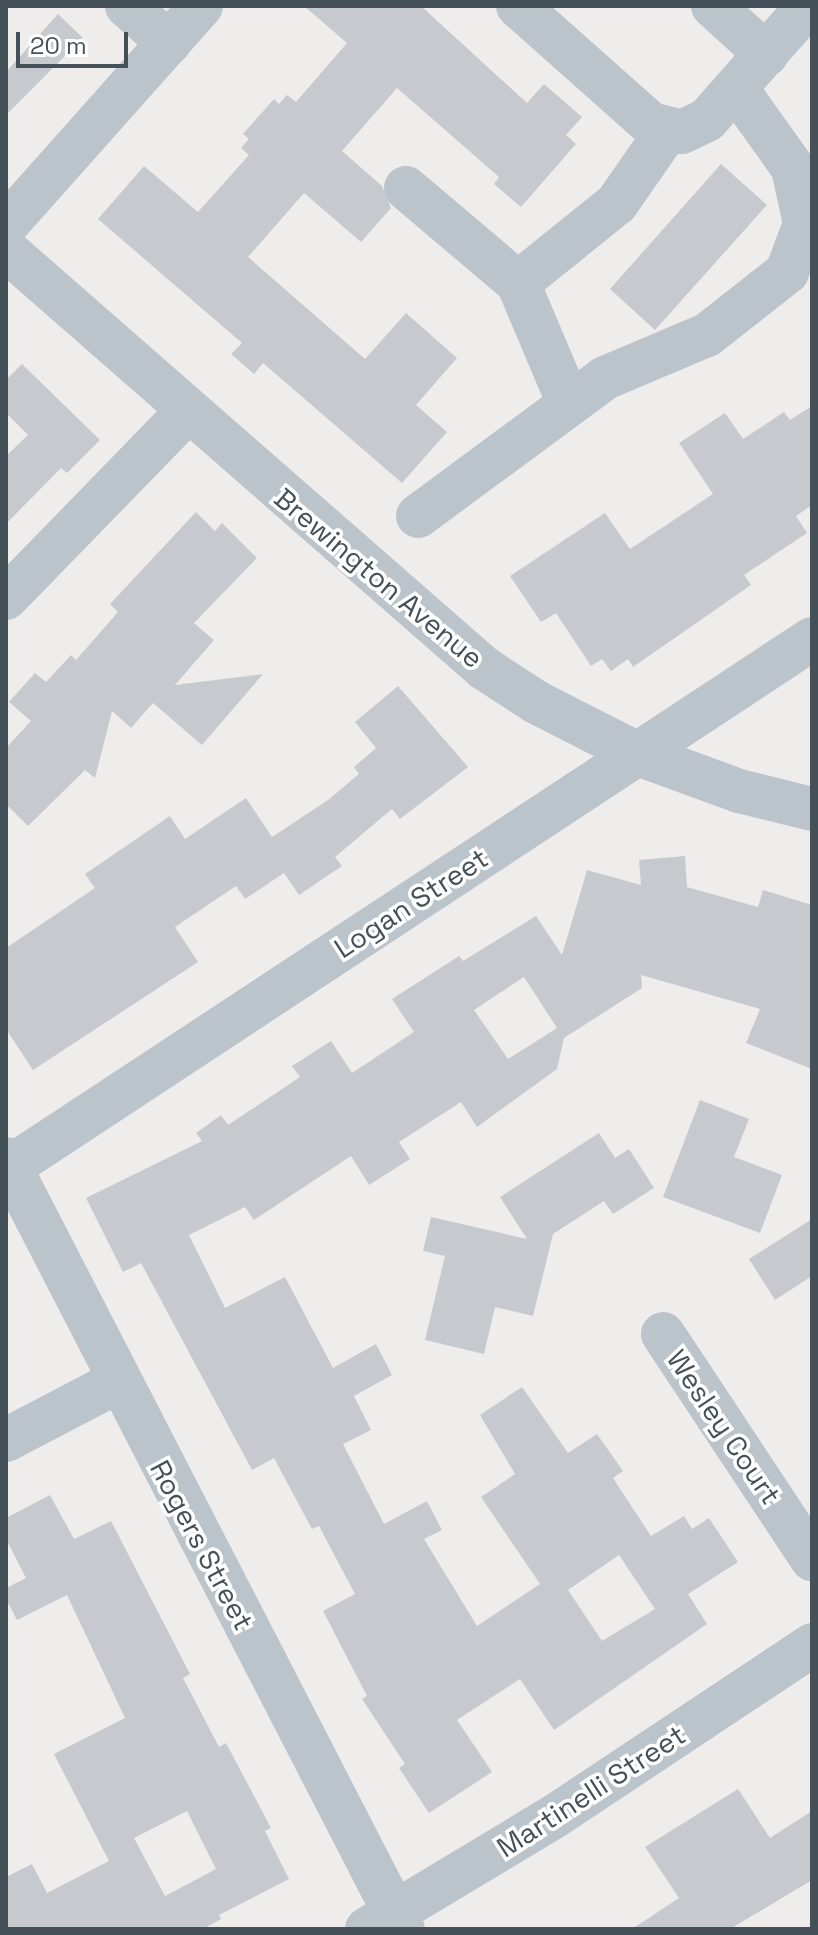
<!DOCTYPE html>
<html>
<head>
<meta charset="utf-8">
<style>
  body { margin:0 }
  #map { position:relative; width:818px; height:1935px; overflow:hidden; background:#efecec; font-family:"Space Grotesk",sans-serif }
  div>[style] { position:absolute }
  .building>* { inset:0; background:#c6cacf }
  .minor>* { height:44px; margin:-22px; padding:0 22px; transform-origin:22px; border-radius:22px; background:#bbc4cb }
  span { translate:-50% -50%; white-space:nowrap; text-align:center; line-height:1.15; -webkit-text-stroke:7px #fff; paint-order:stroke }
  .street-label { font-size:28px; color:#455158 }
  .frame { position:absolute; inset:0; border:8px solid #455158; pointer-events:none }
  .scale { position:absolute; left:16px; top:32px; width:112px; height:36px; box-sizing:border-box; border:4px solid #455158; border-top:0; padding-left:10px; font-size:24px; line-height:28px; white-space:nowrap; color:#455158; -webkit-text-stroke:6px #fff; paint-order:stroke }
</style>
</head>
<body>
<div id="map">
  <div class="building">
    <i style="clip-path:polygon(304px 6px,421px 6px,527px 103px,544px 84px,582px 117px,566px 135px,576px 144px,521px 207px,494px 184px,499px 177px,397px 88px,342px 151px,382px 186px,391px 208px,361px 242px,304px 193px,248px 257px,365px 359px,406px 313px,457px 358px,416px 405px,447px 432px,402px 483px,263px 363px,254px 374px,231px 354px,242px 343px,98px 219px,144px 166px,198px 212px,249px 155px,241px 148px,249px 139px,243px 134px,274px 99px,279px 104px,287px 95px,296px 102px,347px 43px)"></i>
    <i style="clip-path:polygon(58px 14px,83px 38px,6px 115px,6px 72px)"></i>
    <i style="clip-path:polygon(721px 164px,767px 205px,655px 330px,610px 289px)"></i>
    <i style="clip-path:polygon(22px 364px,100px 440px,67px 473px,61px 468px,6px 524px,6px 456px,28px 435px,6px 413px,6px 380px)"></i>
    <i style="clip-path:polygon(812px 406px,812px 505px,796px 516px,807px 533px,744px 575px,751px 585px,633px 667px,628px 659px,611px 671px,602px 659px,591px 666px,556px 613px,541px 622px,510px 576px,605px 513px,630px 549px,713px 494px,679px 443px,725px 413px,743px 439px,784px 412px,790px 420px)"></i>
    <i style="clip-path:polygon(196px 512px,215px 531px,222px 523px,257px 558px,194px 623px,214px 640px,175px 685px,263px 674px,202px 745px,153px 703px,131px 728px,112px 711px,95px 778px,85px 770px,28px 826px,6px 804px,6px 748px,31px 721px,9px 702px,35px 673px,46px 682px,71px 655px,76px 660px,118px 612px,110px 604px)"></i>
    <i style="clip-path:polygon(398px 686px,468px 767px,400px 819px,392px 809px,335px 857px,342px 866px,299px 895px,284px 873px,245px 899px,236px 886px,175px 927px,198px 962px,33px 1070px,6px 1029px,6px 948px,95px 888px,85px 874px,170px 816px,185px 839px,246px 798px,272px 837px,328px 800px,359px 774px,354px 767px,376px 748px,355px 722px)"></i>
    <i style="clip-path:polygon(evenodd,685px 856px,687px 887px,758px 907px,763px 890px,812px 905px,812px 1069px,746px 1043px,760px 1009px,641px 975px,642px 988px,564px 1038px,557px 1069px,477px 1127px,461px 1102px,399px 1142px,410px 1159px,369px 1185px,351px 1156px,254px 1220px,245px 1207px,189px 1235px,225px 1308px,285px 1277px,333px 1368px,376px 1344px,392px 1375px,354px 1396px,371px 1430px,343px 1444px,384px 1524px,427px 1501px,442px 1530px,424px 1539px,477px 1626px,540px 1584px,481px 1497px,515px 1474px,480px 1415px,522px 1387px,568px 1453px,597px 1434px,623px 1471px,613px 1478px,651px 1536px,684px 1516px,692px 1529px,709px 1518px,738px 1562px,688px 1594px,707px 1624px,554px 1730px,520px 1679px,457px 1720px,492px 1772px,429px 1813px,399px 1768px,405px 1764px,362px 1699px,367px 1696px,323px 1611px,355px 1594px,319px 1526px,312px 1529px,274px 1458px,252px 1470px,141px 1263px,123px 1272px,86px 1198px,202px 1141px,196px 1133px,221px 1115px,228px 1125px,300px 1077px,292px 1066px,331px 1041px,352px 1073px,414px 1032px,392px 999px,459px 956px,463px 961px,536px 916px,562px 955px,587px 870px,641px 885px,639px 860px,685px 856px,524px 977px,557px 1028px,508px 1059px,474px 1010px,524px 977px,685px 856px,619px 1555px,655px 1609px,602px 1641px,568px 1590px,619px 1555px)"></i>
    <i style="clip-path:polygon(700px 1100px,749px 1119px,734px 1157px,782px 1175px,760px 1233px,663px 1197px)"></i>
    <i style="clip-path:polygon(599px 1133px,615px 1158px,629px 1149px,654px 1188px,613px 1214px,604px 1201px,553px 1234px,533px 1316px,495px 1307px,484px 1354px,425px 1340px,445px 1256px,423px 1251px,431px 1217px,527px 1239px,500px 1197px)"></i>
    <i style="clip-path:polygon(812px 1219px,812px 1276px,775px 1300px,749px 1259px)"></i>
    <i style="clip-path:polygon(evenodd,50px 1495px,74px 1539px,111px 1521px,190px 1674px,183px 1678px,219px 1747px,226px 1743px,271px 1828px,265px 1831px,289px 1879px,219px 1915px,221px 1919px,203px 1929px,6px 1929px,6px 1877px,32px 1864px,47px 1893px,109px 1861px,54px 1754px,125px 1718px,67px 1595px,17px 1620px,6px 1599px,6px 1588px,26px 1578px,6px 1539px,6px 1518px,50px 1495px,187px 1811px,216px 1869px,165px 1896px,134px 1838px,187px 1811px)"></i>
    <i style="clip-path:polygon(738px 1789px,770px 1838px,812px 1811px,812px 1880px,730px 1929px,632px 1929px,679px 1898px,645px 1847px)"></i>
  </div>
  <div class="minor">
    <i style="left:127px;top:6px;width:56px;rotate:41.4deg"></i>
    <i style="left:518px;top:6px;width:178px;rotate:41.6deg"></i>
    <i style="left:651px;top:124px;width:32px;rotate:14deg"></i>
    <i style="left:682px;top:132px;width:28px;rotate:-26deg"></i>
    <i style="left:707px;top:120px;width:152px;rotate:-48.5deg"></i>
    <i style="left:713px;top:6px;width:72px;rotate:42.2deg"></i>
    <i style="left:406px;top:188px;width:147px;rotate:40.3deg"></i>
    <i style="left:518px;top:283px;width:131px;rotate:67.1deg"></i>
    <i style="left:6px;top:225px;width:293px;rotate:-48.3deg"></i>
    <i style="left:6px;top:250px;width:635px;rotate:41.17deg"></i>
    <i style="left:484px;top:668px;width:62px;rotate:33.2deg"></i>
    <i style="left:536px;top:702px;width:114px;rotate:27deg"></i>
    <i style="left:638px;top:754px;width:108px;rotate:20.1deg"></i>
    <i style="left:739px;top:791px;width:75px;rotate:13.9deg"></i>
    <i style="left:518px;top:283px;width:127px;rotate:-38.9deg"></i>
    <i style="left:617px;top:203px;width:88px;rotate:-55.2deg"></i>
    <i style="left:418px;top:516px;width:232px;rotate:-36.4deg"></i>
    <i style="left:605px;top:378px;width:111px;rotate:-22.9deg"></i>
    <i style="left:707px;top:335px;width:102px;rotate:-38.2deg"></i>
    <i style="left:787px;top:272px;width:51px;rotate:-69.4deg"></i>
    <i style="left:805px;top:224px;width:57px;rotate:-102.1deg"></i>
    <i style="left:793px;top:168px;width:98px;rotate:-125.5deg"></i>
    <i style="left:6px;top:598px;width:260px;rotate:-45.8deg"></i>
    <i style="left:6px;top:1159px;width:866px;rotate:62.73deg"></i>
    <i style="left:10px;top:1167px;width:960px;rotate:-33.36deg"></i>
    <i style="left:663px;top:1334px;width:270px;rotate:56.5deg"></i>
    <i style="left:6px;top:1440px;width:125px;rotate:-27.6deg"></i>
    <i style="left:367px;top:1929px;width:219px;rotate:-31deg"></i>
    <i style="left:555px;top:1816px;width:309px;rotate:-33.6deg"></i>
  </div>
  <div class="street-label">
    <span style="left:379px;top:578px;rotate:40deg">Brewington Avenue</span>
    <span style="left:411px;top:903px;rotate:-33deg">Logan Street</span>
    <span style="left:724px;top:1427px;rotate:56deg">Wesley Court</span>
    <span style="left:202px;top:1545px;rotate:62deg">Rogers Street</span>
    <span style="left:591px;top:1791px;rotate:-33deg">Martinelli Street</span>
  </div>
  <div class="frame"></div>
  <div class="scale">20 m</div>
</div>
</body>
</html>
